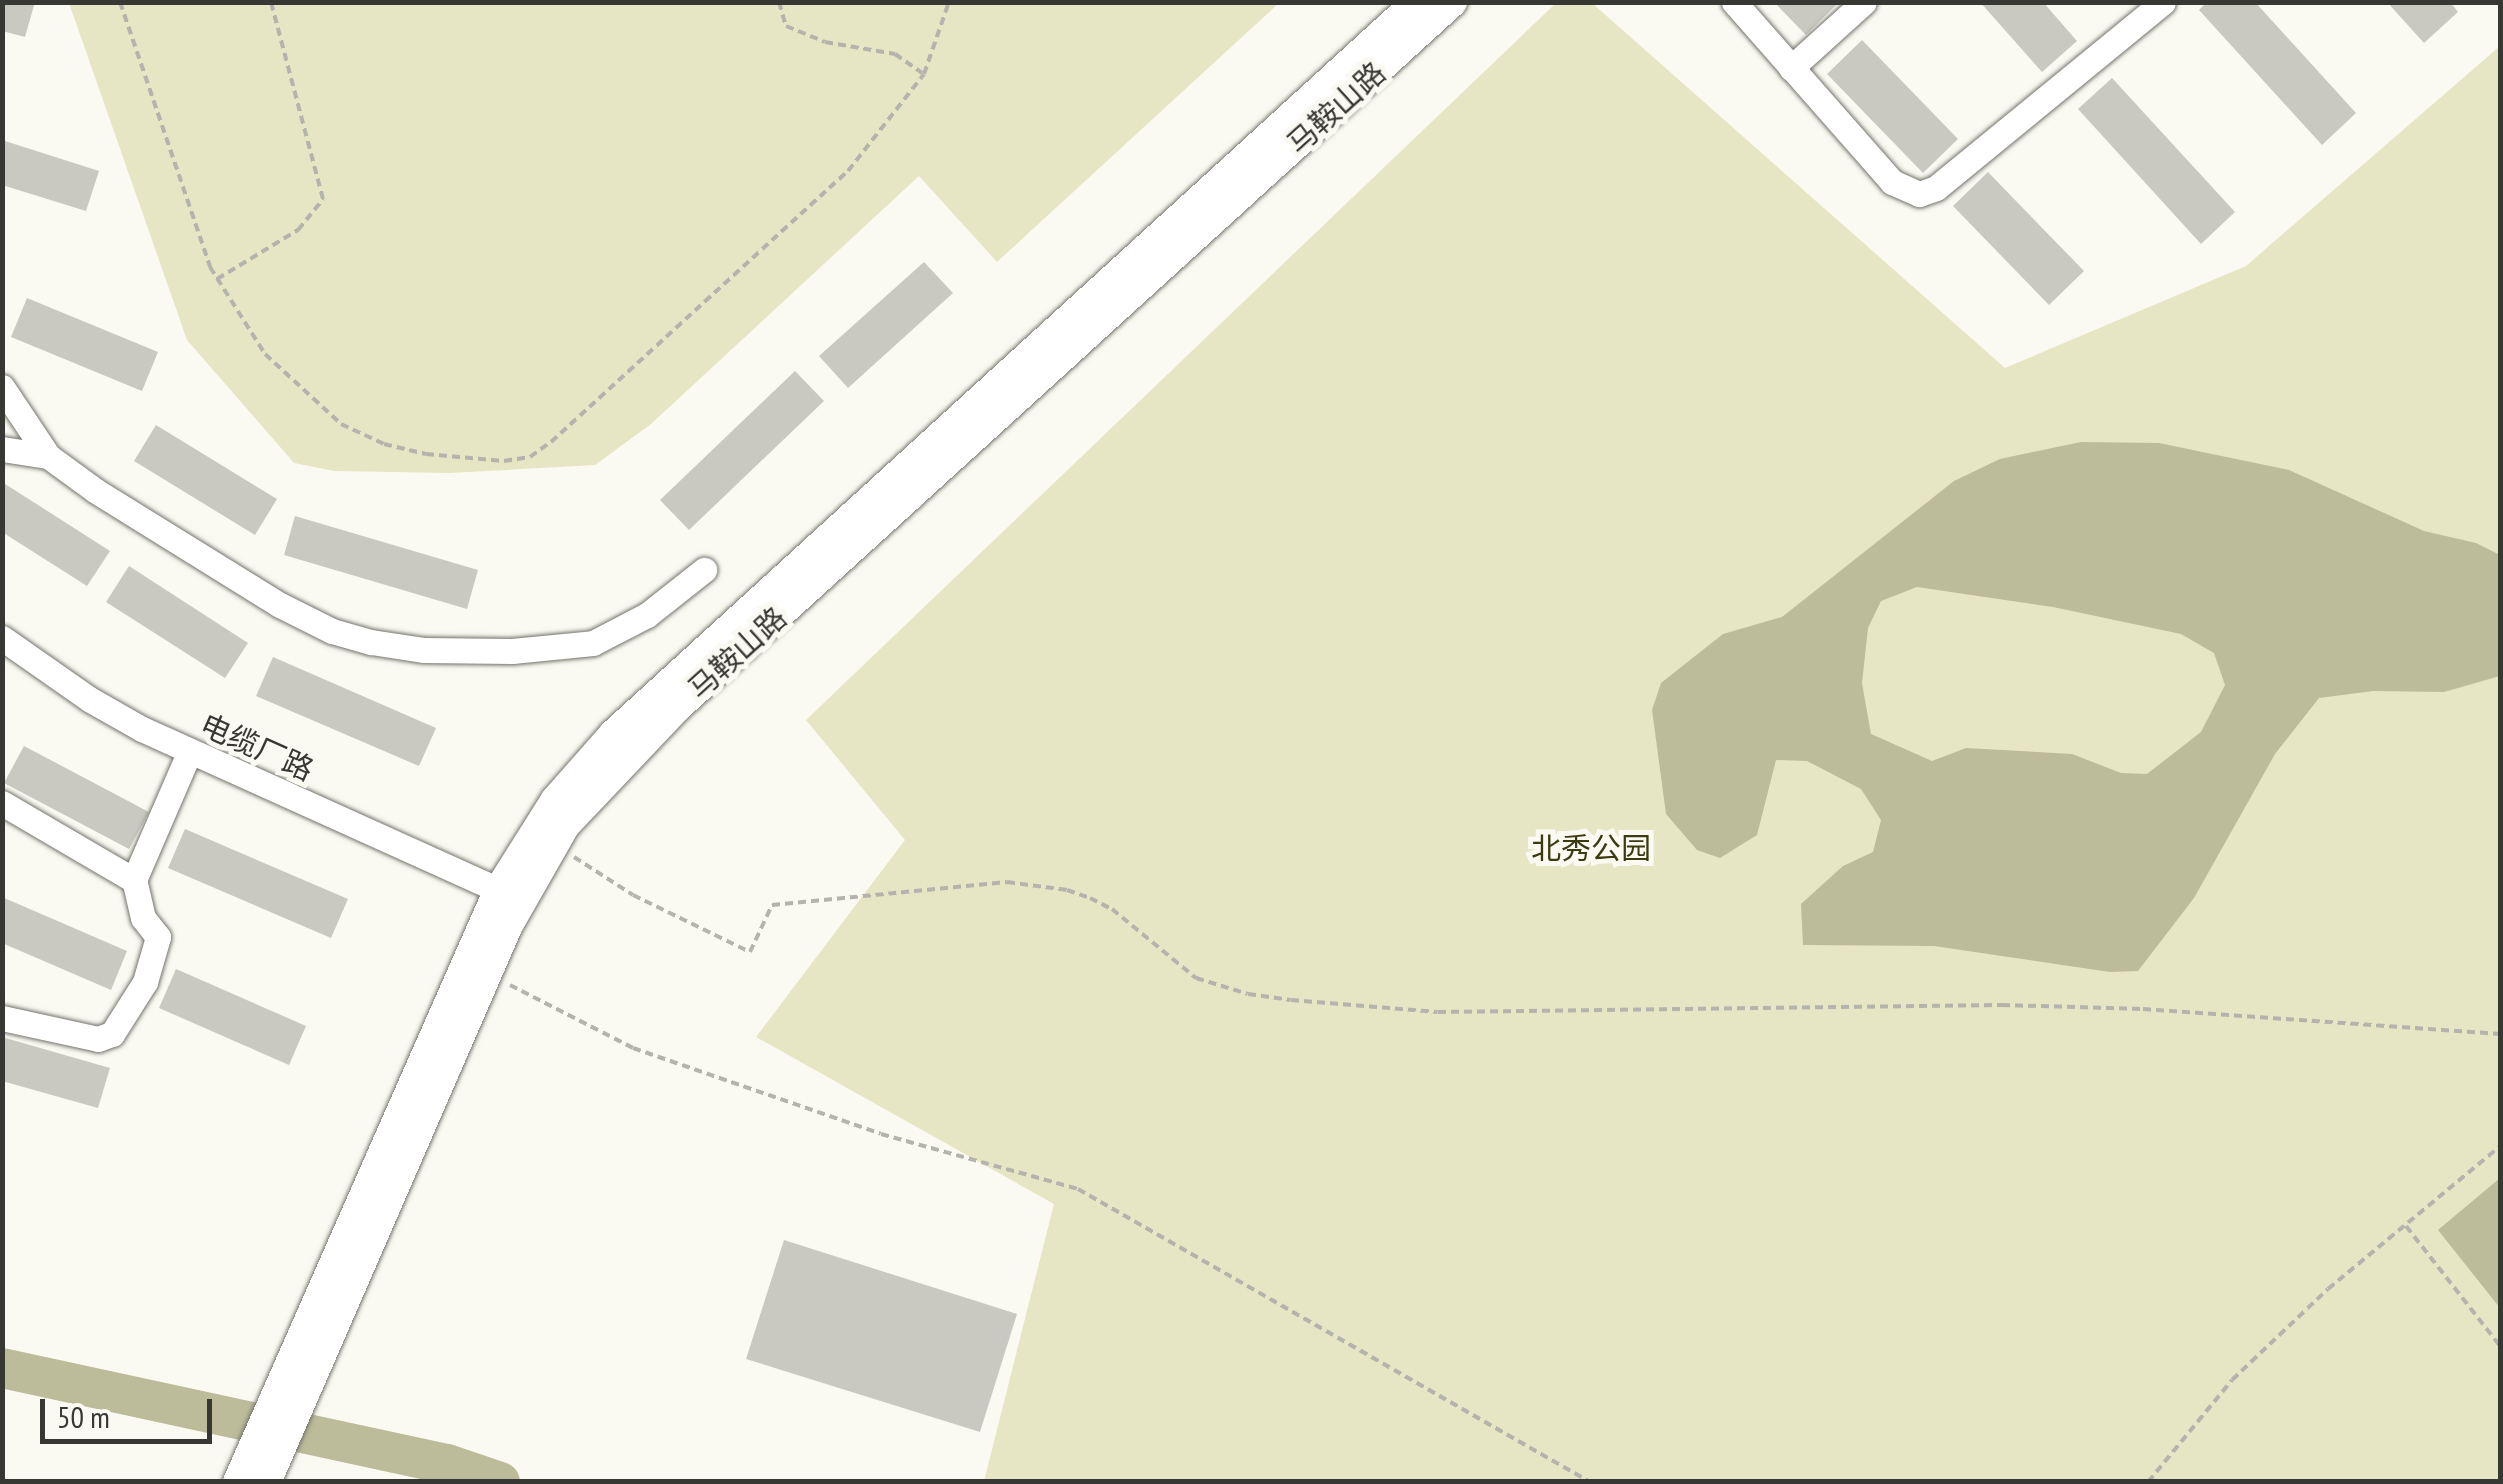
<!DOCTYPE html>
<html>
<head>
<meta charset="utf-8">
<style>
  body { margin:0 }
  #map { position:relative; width:2503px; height:1484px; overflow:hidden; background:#fbfaf2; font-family:"PT Sans Narrow","Noto Sans SC",sans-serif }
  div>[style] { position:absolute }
  .green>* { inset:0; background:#e6e5c4 }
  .water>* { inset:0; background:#bcbb9a }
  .river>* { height:40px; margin:-20px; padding:0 20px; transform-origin:20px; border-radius:20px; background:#bcbb9a }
  .building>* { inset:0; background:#c9c9c1 }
  .path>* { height:4px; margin-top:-2px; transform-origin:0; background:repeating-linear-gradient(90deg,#b4b4ad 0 8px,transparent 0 13px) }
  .roads { filter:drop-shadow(0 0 2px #74746d) drop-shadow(0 0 2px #74746d) }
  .minor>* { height:25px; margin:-12.5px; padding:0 12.5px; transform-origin:12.5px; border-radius:12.5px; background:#fff }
  .major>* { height:30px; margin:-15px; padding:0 15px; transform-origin:15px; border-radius:15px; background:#fff }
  span { translate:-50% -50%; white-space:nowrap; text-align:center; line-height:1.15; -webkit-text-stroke:10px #fbfaf2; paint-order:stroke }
  .street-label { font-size:30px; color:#373734 }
  .park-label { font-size:30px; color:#3c3a10 }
  .frame { position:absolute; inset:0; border:5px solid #373734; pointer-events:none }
  .scale { position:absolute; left:40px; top:1399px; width:172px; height:45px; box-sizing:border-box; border:5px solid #373734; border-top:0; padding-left:12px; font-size:30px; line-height:35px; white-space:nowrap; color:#373734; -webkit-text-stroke:8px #fbfaf2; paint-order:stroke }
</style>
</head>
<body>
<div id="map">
  <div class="green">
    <i style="clip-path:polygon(69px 3px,69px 2px,1279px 3px,997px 262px,919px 176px,651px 424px,595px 465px,450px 473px,334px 471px,294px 463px,187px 340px)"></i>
    <i style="clip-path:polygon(1556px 3px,1592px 3px,2005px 368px,2246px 266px,2500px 46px,2500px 1481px,984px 1481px,1054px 1204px,756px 1037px,905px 840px,806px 720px)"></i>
  </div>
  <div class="water">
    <i style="clip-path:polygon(evenodd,2081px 442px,2159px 443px,2289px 470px,2424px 531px,2476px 543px,2500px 555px,2500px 676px,2444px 692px,2373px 691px,2319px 698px,2275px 754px,2194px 898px,2138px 971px,2110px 972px,1934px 946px,1803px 945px,1801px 904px,1843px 866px,1873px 852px,1881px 820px,1861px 789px,1807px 761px,1776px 760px,1757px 835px,1720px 858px,1697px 850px,1666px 814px,1652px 710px,1661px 683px,1723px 634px,1782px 617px,1954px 481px,2000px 459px,2081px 442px,1917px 587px,2053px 607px,2181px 634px,2214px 653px,2225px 685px,2201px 732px,2147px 774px,2121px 773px,2072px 754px,1966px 748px,1932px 761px,1871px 734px,1862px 683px,1868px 628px,1881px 601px,1917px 587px)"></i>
    <i style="clip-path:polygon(2500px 1178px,2500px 1308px,2438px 1230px)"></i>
  </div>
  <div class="river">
    <i style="left:2px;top:1368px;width:455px;rotate:12.2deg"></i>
    <i style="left:447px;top:1464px;width:56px;rotate:18.8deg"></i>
  </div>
  <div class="building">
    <i style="clip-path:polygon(2px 2px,35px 2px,25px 37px,2px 31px)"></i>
    <i style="clip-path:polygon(1774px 2px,1839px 2px,1806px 35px)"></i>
    <i style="clip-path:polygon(1980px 2px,2043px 2px,2077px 41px,2042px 72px)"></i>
    <i style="clip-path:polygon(2207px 2px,2255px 2px,2356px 113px,2322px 145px,2199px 10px)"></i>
    <i style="clip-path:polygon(2387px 2px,2450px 2px,2458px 12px,2424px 43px)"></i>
    <i style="clip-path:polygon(1862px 40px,1958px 139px,1923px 173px,1827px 74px)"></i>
    <i style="clip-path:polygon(2112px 78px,2235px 212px,2201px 244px,2078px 109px)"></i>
    <i style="clip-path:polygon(2px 140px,99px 171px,86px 211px,2px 185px)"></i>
    <i style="clip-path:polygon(1988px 172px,2084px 271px,2049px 305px,1953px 206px)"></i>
    <i style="clip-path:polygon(924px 262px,953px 293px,848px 388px,819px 356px)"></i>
    <i style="clip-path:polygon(27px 298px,158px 352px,142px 391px,11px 337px)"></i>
    <i style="clip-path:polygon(795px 371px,824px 401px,689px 530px,660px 500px)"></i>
    <i style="clip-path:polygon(156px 425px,277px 499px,255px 535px,134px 461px)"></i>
    <i style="clip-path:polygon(2px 482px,110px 551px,87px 586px,2px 532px)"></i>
    <i style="clip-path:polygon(295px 516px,478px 570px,467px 609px,284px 555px)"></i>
    <i style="clip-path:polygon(129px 566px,248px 643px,225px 678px,106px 602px)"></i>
    <i style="clip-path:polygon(273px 657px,436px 728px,419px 766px,256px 696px)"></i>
    <i style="clip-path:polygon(24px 746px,149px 812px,129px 849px,4px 783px)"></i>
    <i style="clip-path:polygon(185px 829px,348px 899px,331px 938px,168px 868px)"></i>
    <i style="clip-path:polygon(2px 897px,127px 951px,111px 990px,2px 943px)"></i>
    <i style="clip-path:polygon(176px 969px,306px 1026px,289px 1065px,159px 1008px)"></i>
    <i style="clip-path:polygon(2px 1037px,110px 1068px,98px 1108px,2px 1081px)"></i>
    <i style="clip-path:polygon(784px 1240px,1017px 1314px,980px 1432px,746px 1359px)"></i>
  </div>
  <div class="path">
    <i style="left:120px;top:2px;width:280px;rotate:71.2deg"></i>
    <i style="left:210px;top:267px;width:103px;rotate:57.7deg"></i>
    <i style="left:265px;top:354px;width:103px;rotate:42.6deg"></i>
    <i style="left:341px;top:424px;width:47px;rotate:24.9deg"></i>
    <i style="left:384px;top:444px;width:43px;rotate:13.4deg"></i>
    <i style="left:426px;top:454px;width:78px;rotate:5.1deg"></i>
    <i style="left:504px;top:461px;width:26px;rotate:-9deg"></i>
    <i style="left:530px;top:457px;width:26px;rotate:-36deg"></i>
    <i style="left:551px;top:442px;width:402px;rotate:-42.4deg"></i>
    <i style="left:848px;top:171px;width:123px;rotate:-51.9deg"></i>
    <i style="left:924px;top:74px;width:76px;rotate:-70.9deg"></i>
    <i style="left:779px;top:2px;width:25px;rotate:74deg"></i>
    <i style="left:786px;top:26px;width:42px;rotate:22.3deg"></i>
    <i style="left:825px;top:42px;width:71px;rotate:9.7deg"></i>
    <i style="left:895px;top:54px;width:33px;rotate:35deg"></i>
    <i style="left:217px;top:279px;width:95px;rotate:-31.2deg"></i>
    <i style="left:298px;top:230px;width:40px;rotate:-51deg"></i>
    <i style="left:323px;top:199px;width:204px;rotate:-104.8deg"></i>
    <i style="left:574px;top:857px;width:70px;rotate:32.8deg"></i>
    <i style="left:633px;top:895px;width:130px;rotate:26deg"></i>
    <i style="left:750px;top:952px;width:52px;rotate:-64.9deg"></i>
    <i style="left:772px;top:905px;width:236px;rotate:-5.6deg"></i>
    <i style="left:1007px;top:882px;width:61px;rotate:7.6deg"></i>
    <i style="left:1067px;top:890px;width:24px;rotate:19deg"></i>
    <i style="left:1090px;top:898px;width:25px;rotate:27deg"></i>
    <i style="left:1112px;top:909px;width:109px;rotate:39.4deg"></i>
    <i style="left:1196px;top:978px;width:54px;rotate:17.1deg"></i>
    <i style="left:1248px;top:994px;width:43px;rotate:7.9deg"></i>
    <i style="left:1291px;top:1000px;width:147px;rotate:4.7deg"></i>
    <i style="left:1438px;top:1012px;width:564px;rotate:-0.71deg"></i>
    <i style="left:2002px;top:1005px;width:141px;rotate:1.6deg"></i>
    <i style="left:2143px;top:1009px;width:358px;rotate:4deg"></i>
    <i style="left:510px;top:985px;width:138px;rotate:27.1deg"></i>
    <i style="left:633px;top:1048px;width:262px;rotate:19.1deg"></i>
    <i style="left:881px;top:1134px;width:205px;rotate:15.6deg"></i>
    <i style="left:1078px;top:1189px;width:590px;rotate:29.78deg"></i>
    <i style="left:2406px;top:1226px;width:152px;rotate:51.9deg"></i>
    <i style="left:2148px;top:1482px;width:132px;rotate:-50.5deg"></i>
    <i style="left:2232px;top:1380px;width:132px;rotate:-43.5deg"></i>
    <i style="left:2328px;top:1289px;width:224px;rotate:-39.7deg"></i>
  </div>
  <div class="roads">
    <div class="minor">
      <i style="left:1734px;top:2px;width:240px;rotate:48.7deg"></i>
      <i style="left:1892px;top:182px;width:30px;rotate:24deg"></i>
      <i style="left:1919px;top:194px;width:18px;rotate:-19deg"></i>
      <i style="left:1936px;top:188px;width:293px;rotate:-39.3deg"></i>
      <i style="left:1791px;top:68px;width:98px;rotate:-42.1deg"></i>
      <i style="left:2px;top:387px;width:83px;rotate:56.3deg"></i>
      <i style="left:48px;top:456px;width:59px;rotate:36.1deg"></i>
      <i style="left:96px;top:491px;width:216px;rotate:31.8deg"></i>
      <i style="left:280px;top:605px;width:58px;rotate:26.6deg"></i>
      <i style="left:332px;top:631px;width:41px;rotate:15.8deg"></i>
      <i style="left:371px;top:642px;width:54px;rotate:8.6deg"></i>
      <i style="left:424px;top:650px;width:88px;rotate:0.7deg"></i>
      <i style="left:512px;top:651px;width:81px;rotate:-5.6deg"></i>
      <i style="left:593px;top:643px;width:61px;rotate:-27.4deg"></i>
      <i style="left:647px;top:615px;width:73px;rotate:-38.3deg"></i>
      <i style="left:2px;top:449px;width:47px;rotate:8.7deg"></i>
      <i style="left:2px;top:638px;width:106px;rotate:35deg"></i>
      <i style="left:89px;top:699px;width:61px;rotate:29.5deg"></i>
      <i style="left:142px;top:729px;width:392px;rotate:24.3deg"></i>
      <i style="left:2px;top:803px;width:153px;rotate:30.3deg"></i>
      <i style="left:134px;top:880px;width:138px;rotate:-66.6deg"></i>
      <i style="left:2px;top:1018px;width:98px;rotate:12.3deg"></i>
      <i style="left:98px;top:1039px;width:15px;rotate:-20deg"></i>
      <i style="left:112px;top:1034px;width:62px;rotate:-57.6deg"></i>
      <i style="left:145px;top:982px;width:47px;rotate:-73.9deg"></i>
      <i style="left:158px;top:937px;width:24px;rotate:-128deg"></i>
      <i style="left:143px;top:918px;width:39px;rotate:-103deg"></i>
    </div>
    <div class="major">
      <i style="left:238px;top:1482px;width:647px;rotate:-66.21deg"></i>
      <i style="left:499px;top:890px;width:105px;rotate:-57.8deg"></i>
      <i style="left:555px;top:801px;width:89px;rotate:-48.6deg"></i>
      <i style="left:614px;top:734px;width:1087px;rotate:-42.35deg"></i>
      <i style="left:266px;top:1482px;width:607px;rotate:-66.52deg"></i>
      <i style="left:508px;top:925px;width:115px;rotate:-60.3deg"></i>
      <i style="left:565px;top:825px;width:163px;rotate:-46.5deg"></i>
      <i style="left:677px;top:707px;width:1048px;rotate:-42.29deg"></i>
    </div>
  </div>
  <div class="street-label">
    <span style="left:1336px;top:108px;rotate:-42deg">马鞍山路</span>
    <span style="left:737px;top:653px;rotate:-42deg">马鞍山路</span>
    <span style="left:257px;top:747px;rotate:24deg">电缆厂路</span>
  </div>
  <div class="park-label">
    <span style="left:1591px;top:848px">北秀公园</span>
  </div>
  <div class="frame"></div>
  <div class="scale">50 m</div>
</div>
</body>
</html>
